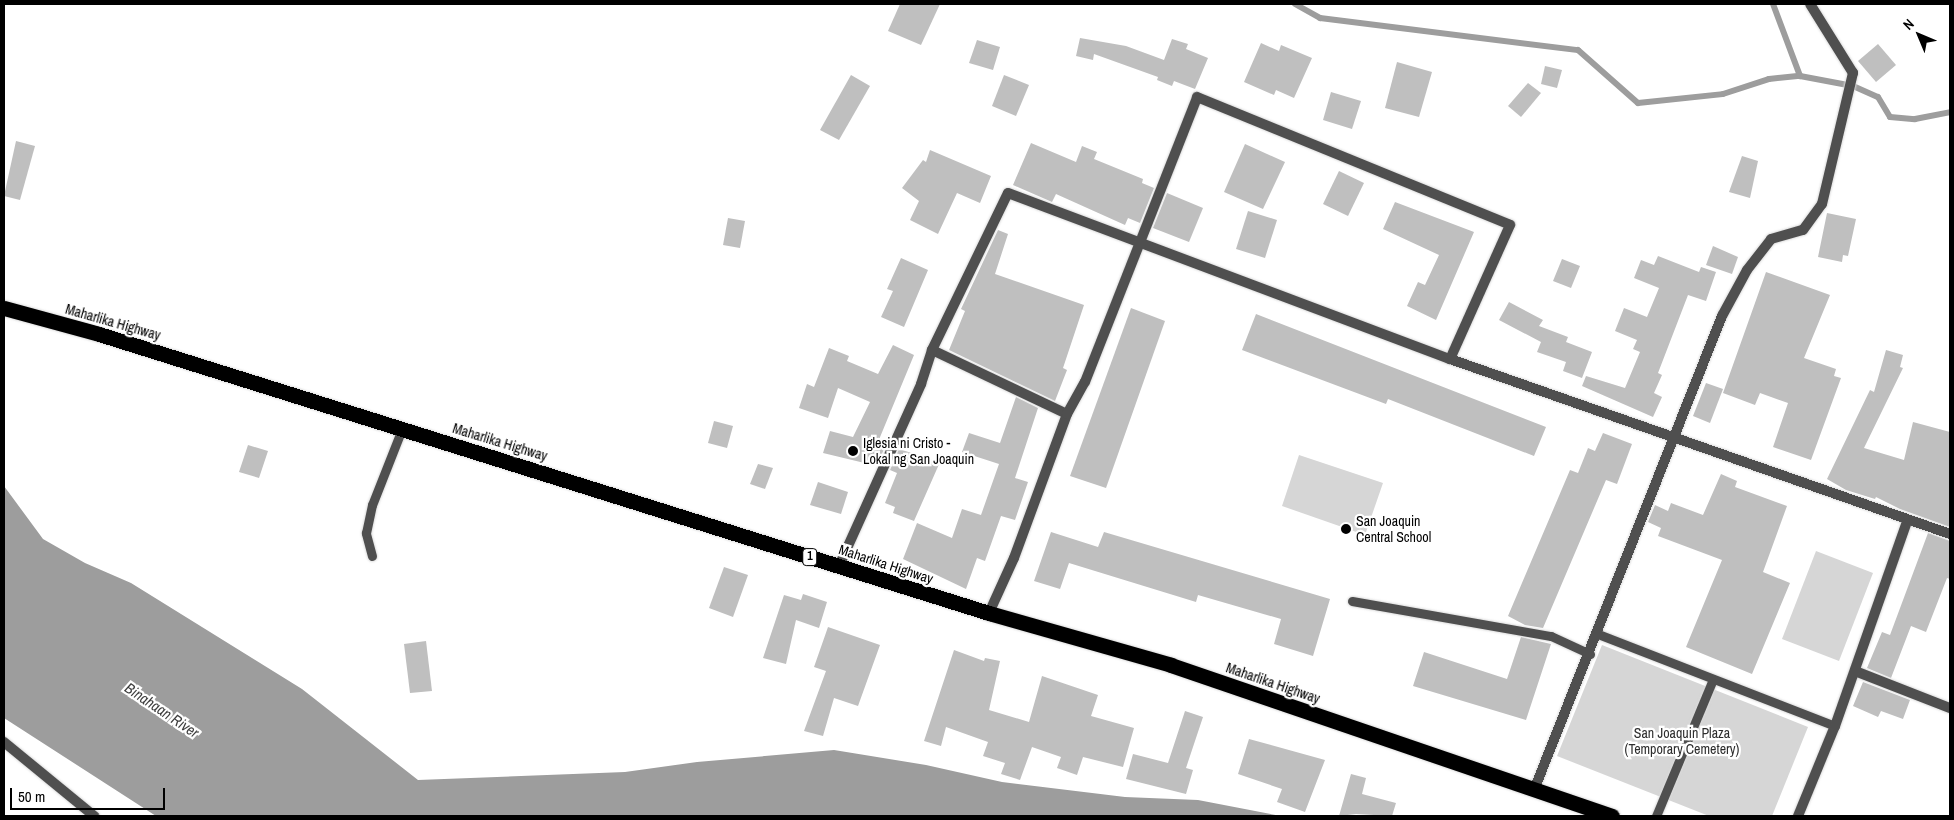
<!DOCTYPE html>
<html>
<head>
<meta charset="utf-8">
<style>
  body { margin:0 }
  #map { position:relative; width:1954px; height:820px; overflow:hidden; background:#fff; font-family:"Archivo Narrow",sans-serif }
  div>[style] { position:absolute }
  .green>* { inset:0; background:#d6d6d6 }
  .water>* { inset:0; background:#9d9d9d }
  .stream>* { height:6px; margin:-3px; padding:0 3px; transform-origin:3px; border-radius:3px; background:#9d9d9d }
  .building>* { inset:0; background:#bfbfbf }
  .roads { filter:drop-shadow(0 0 1px #dbdbdb) drop-shadow(0 0 1px #dbdbdb) }
  .lane>* { height:9px; margin:-4.5px; padding:0 4.5px; transform-origin:4.5px; border-radius:4.5px; background:#4f4f4f }
  .street>* { height:10px; margin:-5px; padding:0 5px; transform-origin:5px; border-radius:5px; background:#4f4f4f }
  .highway>* { height:15px; margin:-7.5px; padding:0 7.5px; transform-origin:7.5px; border-radius:7.5px; background:#000 }
  .dots>* { width:14px; height:14px; translate:-50% -50%; box-sizing:border-box; border:2px solid #fff; border-radius:50% }
  span { translate:-50% -50%; white-space:nowrap; text-align:center; line-height:1.15; -webkit-text-stroke:4.5px #fff; paint-order:stroke }
  .shield-label span { padding:1px 4px; background:#fff; border:1px solid; border-radius:4px; -webkit-text-stroke-width:0 }
  .shield-label { font-size:12px; color:#000; font-weight:700 }
  .street-label { font-size:14px; color:#000 }
  .poi-label { font-size:14px; color:#000 }
  .left { translate:0 -50%; text-align:left }
  .park-label { font-size:14px; color:#2d2d2d }
  .water-label { font-size:15px; color:#3e3e3e; font-style:italic }
  .frame { position:absolute; inset:0; border:5px solid #000; pointer-events:none }
  .north { position:absolute; left:1894px; top:10px; width:50px; height:50px; -webkit-text-stroke:4px #fff; paint-order:stroke; rotate:315deg; font-size:14px; font-weight:700; line-height:20px; text-align:center; color:#000 }
  .north::after { content:''; display:block; margin:auto; width:18px; height:22px; background:#000; clip-path:polygon(50% 0,100% 100%,50% 72%,0 100%) }
  .scale { position:absolute; left:10px; top:788px; width:155px; height:22px; box-sizing:border-box; border:2px solid #000; border-top:0; padding-left:6px; font-size:15px; line-height:18px; white-space:nowrap; color:#000; -webkit-text-stroke:4px #fff; paint-order:stroke }
</style>
</head>
<body>
<div id="map">
  <div class="green">
    <i style="clip-path:polygon(1299px 455px,1383px 483px,1365px 535px,1282px 506px)"></i>
    <i style="clip-path:polygon(1816px 551px,1873px 573px,1839px 661px,1782px 639px)"></i>
    <i style="clip-path:polygon(1602px 645px,1808px 727px,1772px 816px,1709px 816px,1557px 756px)"></i>
  </div>
  <div class="water">
    <i style="clip-path:polygon(4px 486px,43px 539px,85px 563px,131px 583px,302px 689px,418px 780px,625px 772px,697px 762px,834px 750px,926px 765px,1002px 782px,1125px 797px,1198px 800px,1281px 816px,156px 816px,4px 718px)"></i>
  </div>
  <div class="stream">
    <i style="left:1295px;top:4px;width:29px;rotate:29deg"></i>
    <i style="left:1320px;top:18px;width:260px;rotate:7.1deg"></i>
    <i style="left:1578px;top:50px;width:80px;rotate:41.5deg"></i>
    <i style="left:1638px;top:103px;width:85px;rotate:-6deg"></i>
    <i style="left:1723px;top:94px;width:48px;rotate:-18.1deg"></i>
    <i style="left:1769px;top:79px;width:31px;rotate:-6deg"></i>
    <i style="left:1800px;top:76px;width:54px;rotate:10.7deg"></i>
    <i style="left:1853px;top:86px;width:27px;rotate:24deg"></i>
    <i style="left:1878px;top:97px;width:23px;rotate:59deg"></i>
    <i style="left:1890px;top:117px;width:25px;rotate:5deg"></i>
    <i style="left:1915px;top:119px;width:36px;rotate:-11deg"></i>
    <i style="left:1773px;top:4px;width:77px;rotate:69.4deg"></i>
  </div>
  <div class="building">
    <i style="clip-path:polygon(900px 4px,940px 4px,921px 45px,888px 31px)"></i>
    <i style="clip-path:polygon(1080px 38px,1126px 46px,1164px 60px,1172px 39px,1188px 44px,1186px 49px,1208px 58px,1195px 89px,1174px 81px,1172px 86px,1157px 80px,1158px 77px,1094px 54px,1093px 60px,1076px 56px)"></i>
    <i style="clip-path:polygon(977px 40px,1000px 47px,993px 70px,969px 63px)"></i>
    <i style="clip-path:polygon(1261px 43px,1279px 51px,1281px 45px,1312px 58px,1294px 98px,1276px 90px,1274px 95px,1244px 82px)"></i>
    <i style="clip-path:polygon(1878px 44px,1896px 65px,1876px 82px,1858px 61px)"></i>
    <i style="clip-path:polygon(1397px 62px,1432px 72px,1419px 117px,1385px 108px)"></i>
    <i style="clip-path:polygon(1545px 66px,1562px 70px,1557px 88px,1541px 84px)"></i>
    <i style="clip-path:polygon(851px 75px,870px 86px,839px 140px,820px 130px)"></i>
    <i style="clip-path:polygon(1004px 75px,1029px 85px,1016px 116px,992px 106px)"></i>
    <i style="clip-path:polygon(1528px 83px,1541px 93px,1521px 117px,1508px 106px)"></i>
    <i style="clip-path:polygon(1331px 92px,1361px 101px,1352px 129px,1323px 120px)"></i>
    <i style="clip-path:polygon(16px 141px,35px 146px,20px 200px,4px 196px)"></i>
    <i style="clip-path:polygon(1031px 143px,1076px 162px,1082px 146px,1097px 152px,1094px 159px,1143px 179px,1142px 183px,1154px 188px,1140px 223px,1128px 218px,1125px 225px,1056px 194px,1052px 202px,1013px 185px)"></i>
    <i style="clip-path:polygon(1245px 144px,1285px 162px,1263px 209px,1224px 192px)"></i>
    <i style="clip-path:polygon(930px 150px,991px 176px,980px 203px,957px 193px,938px 234px,910px 220px,919px 201px,902px 188px,923px 160px,926px 162px)"></i>
    <i style="clip-path:polygon(1742px 156px,1758px 161px,1750px 198px,1729px 192px)"></i>
    <i style="clip-path:polygon(1339px 171px,1364px 183px,1348px 216px,1323px 204px)"></i>
    <i style="clip-path:polygon(1167px 193px,1203px 208px,1189px 242px,1153px 228px)"></i>
    <i style="clip-path:polygon(1395px 202px,1474px 232px,1436px 320px,1407px 306px,1418px 282px,1425px 285px,1439px 255px,1383px 229px)"></i>
    <i style="clip-path:polygon(1248px 211px,1277px 220px,1265px 258px,1236px 249px)"></i>
    <i style="clip-path:polygon(1827px 213px,1856px 219px,1848px 256px,1843px 255px,1842px 262px,1818px 257px)"></i>
    <i style="clip-path:polygon(728px 218px,745px 221px,740px 248px,723px 245px)"></i>
    <i style="clip-path:polygon(998px 230px,1008px 234px,995px 274px,1084px 305px,1063px 368px,1067px 370px,1055px 401px,949px 350px,965px 311px,961px 309px)"></i>
    <i style="clip-path:polygon(1713px 246px,1738px 257px,1732px 274px,1706px 265px)"></i>
    <i style="clip-path:polygon(1658px 256px,1699px 272px,1701px 267px,1716px 272px,1706px 301px,1688px 295px,1658px 373px,1662px 375px,1654px 393px,1662px 397px,1653px 417px,1582px 386px,1586px 376px,1625px 388px,1640px 352px,1633px 349px,1637px 340px,1615px 331px,1624px 308px,1647px 317px,1659px 288px,1634px 278px,1641px 260px,1654px 265px)"></i>
    <i style="clip-path:polygon(901px 258px,928px 270px,904px 327px,881px 317px,893px 291px,887px 289px)"></i>
    <i style="clip-path:polygon(1562px 259px,1580px 266px,1571px 288px,1553px 281px)"></i>
    <i style="clip-path:polygon(1766px 272px,1830px 295px,1804px 358px,1836px 369px,1834px 376px,1841px 378px,1811px 460px,1773px 447px,1788px 403px,1760px 393px,1755px 405px,1723px 393px)"></i>
    <i style="clip-path:polygon(1509px 302px,1543px 320px,1539px 326px,1568px 337px,1566px 342px,1592px 352px,1582px 378px,1563px 371px,1566px 362px,1537px 352px,1541px 342px,1499px 320px)"></i>
    <i style="clip-path:polygon(1131px 308px,1165px 321px,1106px 488px,1070px 476px)"></i>
    <i style="clip-path:polygon(1256px 314px,1546px 427px,1534px 456px,1388px 399px,1386px 404px,1242px 350px)"></i>
    <i style="clip-path:polygon(893px 345px,914px 355px,878px 442px,886px 444px,877px 466px,823px 453px,830px 431px,853px 437px,870px 402px,838px 388px,828px 418px,799px 408px,807px 384px,814px 387px,829px 348px,849px 356px,847px 361px,878px 374px)"></i>
    <i style="clip-path:polygon(1886px 350px,1903px 355px,1900px 367px,1903px 368px,1864px 448px,1904px 460px,1913px 422px,1950px 432px,1950px 527px,1900px 509px,1876px 497px,1875px 499px,1846px 490px,1827px 479px,1870px 390px,1874px 392px)"></i>
    <i style="clip-path:polygon(1706px 383px,1723px 389px,1710px 423px,1693px 416px)"></i>
    <i style="clip-path:polygon(1016px 397px,1038px 408px,1015px 478px,1028px 482px,1015px 520px,1001px 516px,985px 561px,977px 558px,966px 589px,903px 559px,917px 523px,952px 538px,962px 509px,981px 515px,999px 464px,962px 452px,969px 433px,1000px 443px)"></i>
    <i style="clip-path:polygon(714px 421px,733px 426px,727px 448px,708px 443px)"></i>
    <i style="clip-path:polygon(1603px 433px,1632px 444px,1617px 484px,1606px 480px,1543px 628px,1525px 625px,1508px 616px,1570px 470px,1578px 473px,1588px 448px,1595px 451px)"></i>
    <i style="clip-path:polygon(248px 445px,268px 451px,259px 478px,239px 472px)"></i>
    <i style="clip-path:polygon(899px 449px,940px 462px,914px 521px,893px 513px,895px 507px,885px 503px,897px 473px,890px 470px)"></i>
    <i style="clip-path:polygon(758px 464px,773px 468px,765px 489px,750px 484px)"></i>
    <i style="clip-path:polygon(1721px 474px,1737px 481px,1735px 487px,1787px 506px,1763px 572px,1790px 583px,1752px 674px,1686px 647px,1722px 560px,1658px 536px,1661px 528px,1648px 522px,1655px 505px,1668px 511px,1671px 503px,1703px 515px)"></i>
    <i style="clip-path:polygon(818px 482px,848px 492px,841px 514px,810px 505px)"></i>
    <i style="clip-path:polygon(1051px 532px,1098px 547px,1104px 532px,1330px 599px,1313px 656px,1274px 644px,1281px 619px,1198px 595px,1196px 602px,1069px 563px,1060px 589px,1034px 581px)"></i>
    <i style="clip-path:polygon(1928px 533px,1950px 541px,1950px 579px,1947px 578px,1926px 632px,1911px 626px,1891px 678px,1867px 668px,1882px 632px,1890px 635px)"></i>
    <i style="clip-path:polygon(724px 567px,748px 575px,733px 617px,709px 608px)"></i>
    <i style="clip-path:polygon(803px 594px,827px 602px,819px 628px,796px 620px,786px 664px,763px 658px,784px 595px,801px 600px)"></i>
    <i style="clip-path:polygon(828px 627px,880px 645px,858px 706px,834px 698px,823px 736px,804px 731px,826px 671px,814px 667px)"></i>
    <i style="clip-path:polygon(1521px 637px,1551px 644px,1526px 720px,1413px 686px,1424px 652px,1507px 679px)"></i>
    <i style="clip-path:polygon(426px 641px,432px 691px,410px 693px,404px 644px)"></i>
    <i style="clip-path:polygon(954px 650px,984px 661px,985px 658px,1000px 661px,989px 710px,1029px 722px,1042px 676px,1098px 695px,1091px 716px,1134px 728px,1123px 767px,1083px 757px,1077px 775px,1057px 768px,1061px 757px,1032px 747px,1020px 780px,1001px 774px,1005px 763px,983px 756px,988px 742px,946px 727px,941px 746px,924px 741px)"></i>
    <i style="clip-path:polygon(1863px 682px,1910px 700px,1903px 719px,1881px 711px,1878px 717px,1853px 706px)"></i>
    <i style="clip-path:polygon(1185px 711px,1203px 717px,1186px 768px,1193px 770px,1186px 794px,1126px 779px,1133px 754px,1168px 763px)"></i>
    <i style="clip-path:polygon(1249px 739px,1325px 760px,1305px 812px,1277px 802px,1282px 789px,1238px 774px)"></i>
    <i style="clip-path:polygon(1351px 774px,1366px 778px,1362px 794px,1396px 803px,1392px 816px,1356px 814px,1339px 816px)"></i>
  </div>
  <div class="roads">
    <div class="lane">
      <i style="left:372px;top:556px;width:24px;rotate:-105deg"></i>
      <i style="left:366px;top:533px;width:29px;rotate:-78deg"></i>
      <i style="left:372px;top:505px;width:82px;rotate:-68.5deg"></i>
      <i style="left:1352px;top:601px;width:202px;rotate:10deg"></i>
      <i style="left:1551px;top:636px;width:43px;rotate:24.8deg"></i>
      <i style="left:1598px;top:634px;width:254px;rotate:21.2deg"></i>
      <i style="left:1656px;top:816px;width:148px;rotate:-67.4deg"></i>
    </div>
    <div class="street">
      <i style="left:932px;top:350px;width:149px;rotate:25.4deg"></i>
      <i style="left:839px;top:566px;width:200px;rotate:-65.7deg"></i>
      <i style="left:921px;top:384px;width:36px;rotate:-72deg"></i>
      <i style="left:932px;top:350px;width:174px;rotate:-64.2deg"></i>
      <i style="left:1008px;top:193px;width:472px;rotate:20.6deg"></i>
      <i style="left:1450px;top:359px;width:530px;rotate:19.29deg"></i>
      <i style="left:989px;top:613px;width:60px;rotate:-65.6deg"></i>
      <i style="left:1014px;top:558px;width:153px;rotate:-69.8deg"></i>
      <i style="left:1067px;top:414px;width:37px;rotate:-61deg"></i>
      <i style="left:1085px;top:382px;width:306px;rotate:-68.5deg"></i>
      <i style="left:1197px;top:97px;width:338px;rotate:22.2deg"></i>
      <i style="left:1510px;top:225px;width:147px;rotate:114.1deg"></i>
      <i style="left:1855px;top:671px;width:102px;rotate:21.3deg"></i>
      <i style="left:4px;top:742px;width:117px;rotate:39.4deg"></i>
      <i style="left:1534px;top:790px;width:510px;rotate:-68.37deg"></i>
      <i style="left:1722px;top:316px;width:52px;rotate:-61.5deg"></i>
      <i style="left:1747px;top:270px;width:39px;rotate:-52deg"></i>
      <i style="left:1771px;top:239px;width:33px;rotate:-16deg"></i>
      <i style="left:1803px;top:230px;width:32px;rotate:-54deg"></i>
      <i style="left:1822px;top:204px;width:135px;rotate:-76.7deg"></i>
      <i style="left:1853px;top:73px;width:81px;rotate:-121.9deg"></i>
      <i style="left:1798px;top:816px;width:97px;rotate:-67.7deg"></i>
      <i style="left:1835px;top:726px;width:217px;rotate:-70.6deg"></i>
    </div>
    <div class="highway">
      <i style="left:4px;top:308px;width:98px;rotate:15.3deg"></i>
      <i style="left:99px;top:334px;width:933px;rotate:17.41deg"></i>
      <i style="left:989px;top:613px;width:189px;rotate:15.9deg"></i>
      <i style="left:1171px;top:665px;width:466px;rotate:18.9deg"></i>
    </div>
  </div>
  <div class="dots">
    <i style="left:853px;top:451px;background:#000"></i>
    <i style="left:1346px;top:529px;background:#000"></i>
  </div>
  <div class="shield-label">
    <span style="left:810px;top:557px">1</span>
  </div>
  <div class="street-label">
    <span style="left:113px;top:322px;rotate:16deg">Maharlika Highway</span>
    <span style="left:500px;top:442px;rotate:17deg">Maharlika Highway</span>
    <span style="left:886px;top:564px;rotate:18deg">Maharlika Highway</span>
    <span style="left:1273px;top:683px;rotate:19deg">Maharlika Highway</span>
  </div>
  <div class="poi-label">
    <span class="left" style="left:863px;top:451px">Iglesia ni Cristo -<br>Lokal ng San Joaquin</span>
    <span class="left" style="left:1356px;top:529px">San Joaquin<br>Central School</span>
  </div>
  <div class="park-label">
    <span style="left:1682px;top:741px">San Joaquin Plaza<br>(Temporary Cemetery)</span>
  </div>
  <div class="water-label">
    <span style="left:162px;top:710px;rotate:34deg">Binahaan River</span>
  </div>
  <div class="frame"></div>
  <div class="north">N</div>
  <div class="scale">50 m</div>
</div>
</body>
</html>
